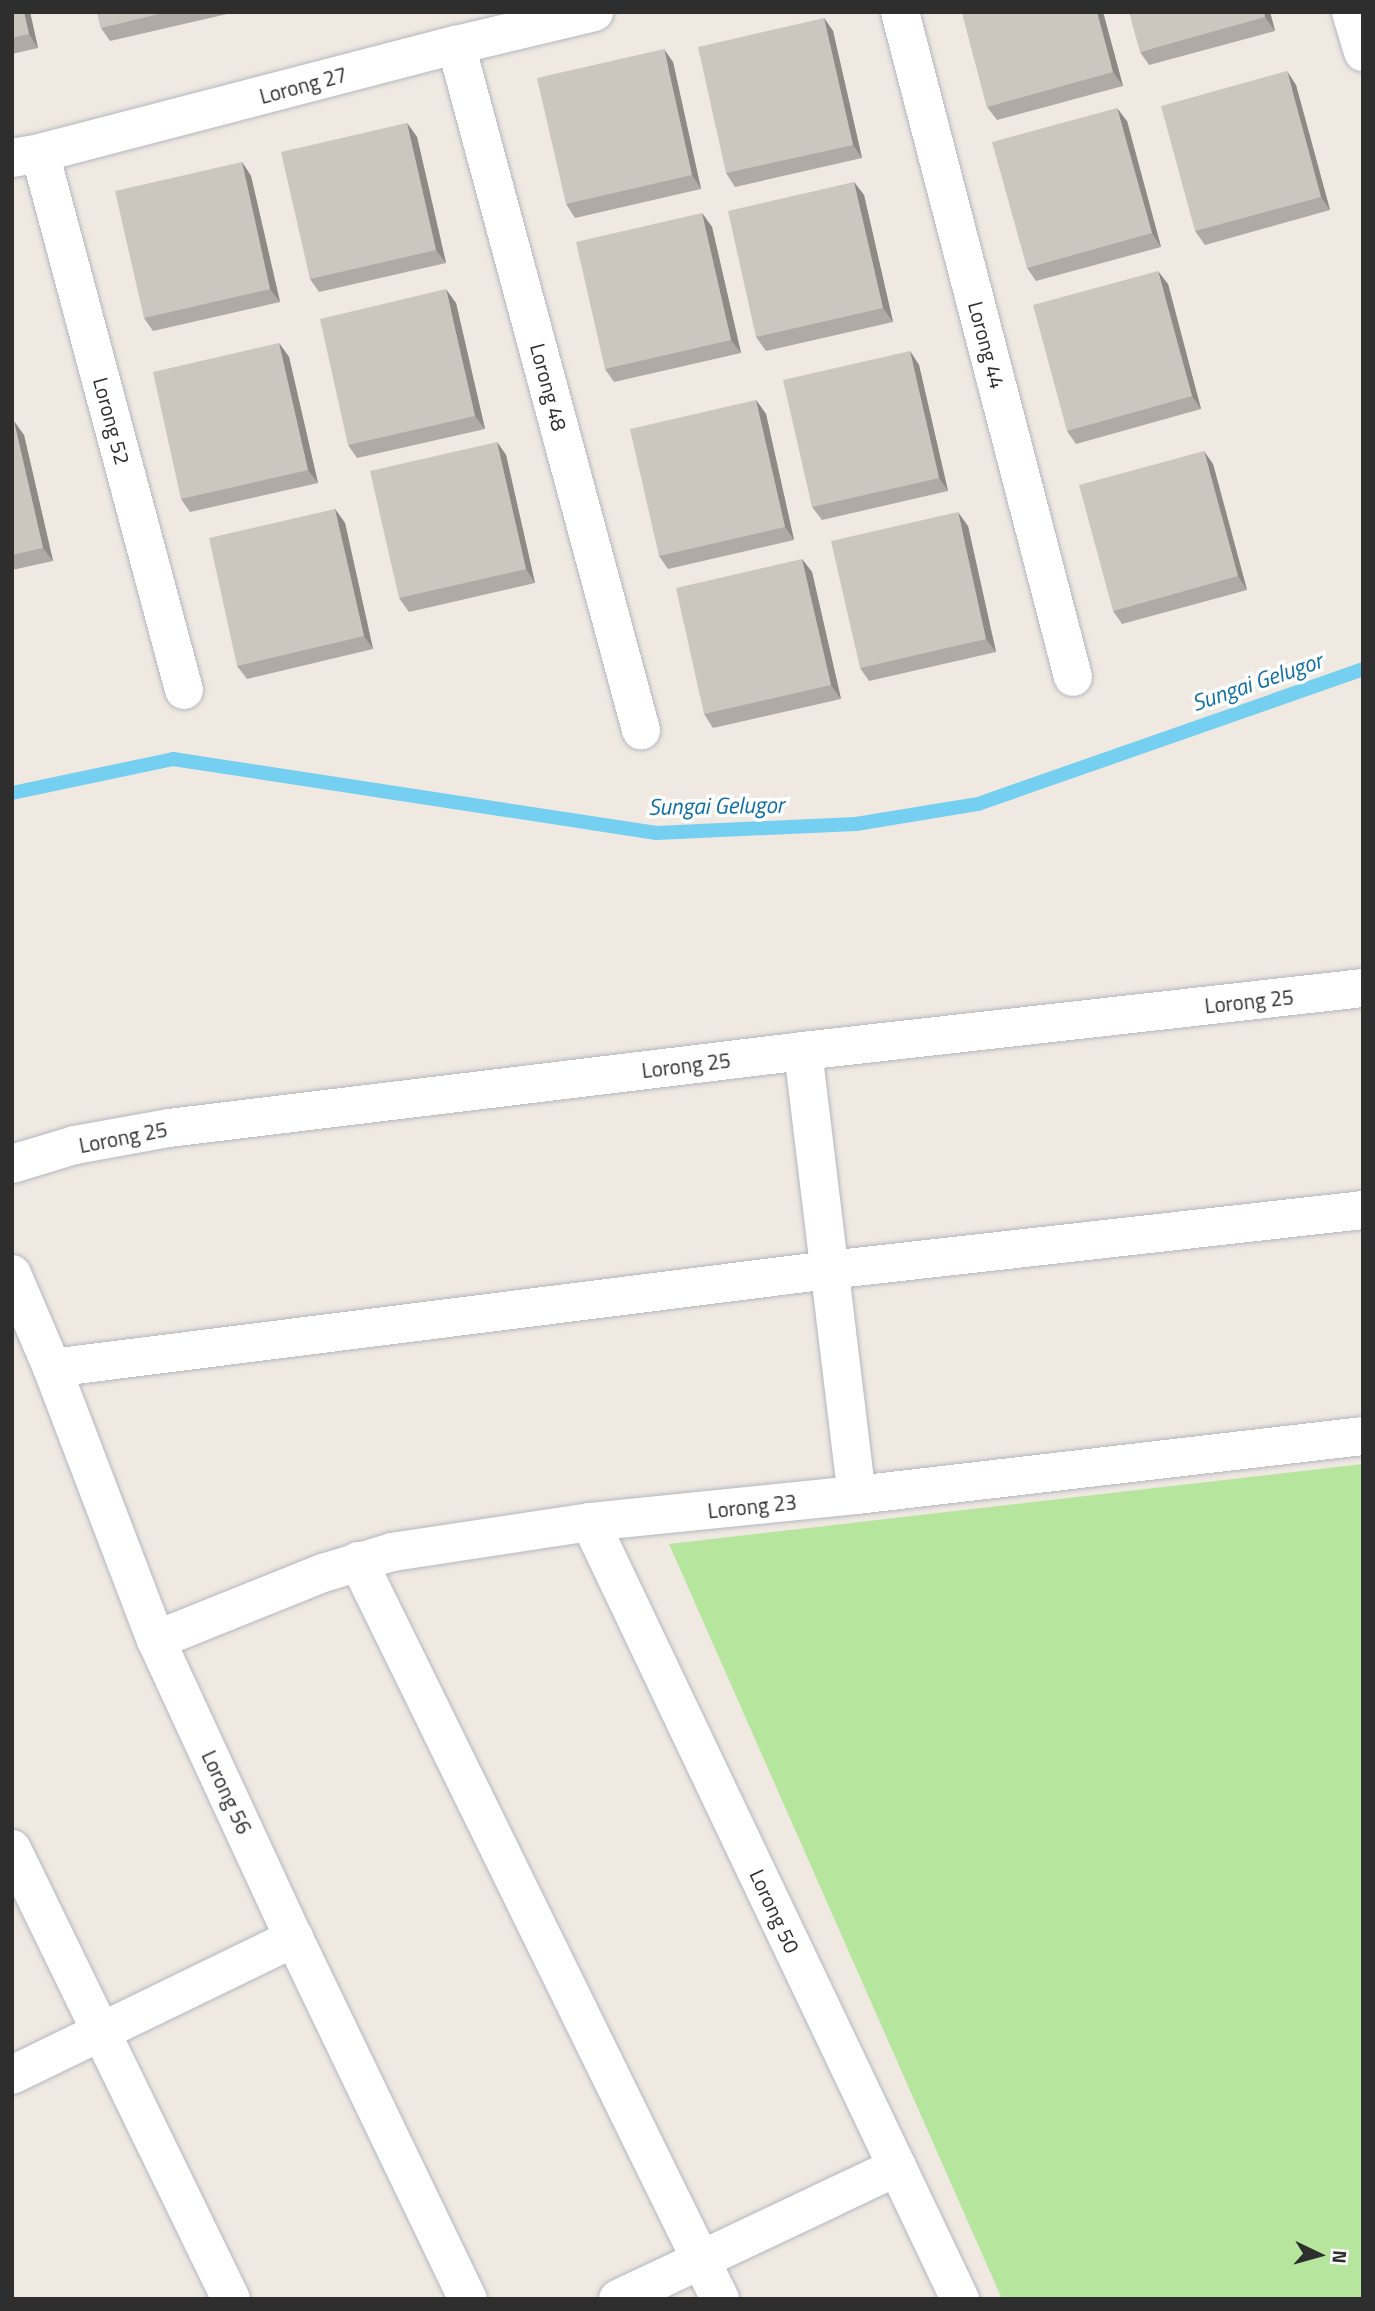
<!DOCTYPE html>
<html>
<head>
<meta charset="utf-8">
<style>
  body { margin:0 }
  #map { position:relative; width:1375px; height:2311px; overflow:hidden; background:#efe9e1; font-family:"Titillium Web",sans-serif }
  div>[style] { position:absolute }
  .green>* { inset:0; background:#b6e59e }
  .stream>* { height:14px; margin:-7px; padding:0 7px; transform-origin:7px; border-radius:7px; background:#75cff0 }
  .roads { filter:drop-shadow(0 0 2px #b4b7c1) drop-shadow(0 0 2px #b4b7c1) }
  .minor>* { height:38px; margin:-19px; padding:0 19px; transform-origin:19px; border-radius:19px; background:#fff }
  .wall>* { inset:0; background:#afaba4 }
  .shaded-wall>* { inset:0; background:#8e8b86 }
  .building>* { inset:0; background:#cbc7bf }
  span { translate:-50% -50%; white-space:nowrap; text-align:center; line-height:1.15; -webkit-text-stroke:7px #fff; paint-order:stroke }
  .street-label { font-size:21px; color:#2e2e2e }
  .water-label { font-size:23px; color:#0d6fa3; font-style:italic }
  .frame { position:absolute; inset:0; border:14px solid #2e2e2e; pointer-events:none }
  .north { position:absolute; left:1284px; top:2220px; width:70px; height:70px; -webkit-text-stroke:5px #fff; paint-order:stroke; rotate:95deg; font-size:19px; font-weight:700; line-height:28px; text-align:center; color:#2e2e2e }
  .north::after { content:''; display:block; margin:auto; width:24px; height:32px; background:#2e2e2e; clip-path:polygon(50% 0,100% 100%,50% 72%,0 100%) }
</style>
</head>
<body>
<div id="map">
  <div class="green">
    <i style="clip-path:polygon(1363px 1464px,1363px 2299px,1002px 2299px,669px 1544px)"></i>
  </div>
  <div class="stream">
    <i style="left:12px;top:793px;width:165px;rotate:-11.9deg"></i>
    <i style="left:173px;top:759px;width:489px;rotate:8.7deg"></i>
    <i style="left:656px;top:833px;width:200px;rotate:-2.6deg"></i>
    <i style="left:856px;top:824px;width:124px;rotate:-9.3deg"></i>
    <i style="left:978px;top:804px;width:408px;rotate:-19.3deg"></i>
  </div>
  <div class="roads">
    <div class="minor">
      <i style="left:900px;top:12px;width:687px;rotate:75.42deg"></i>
      <i style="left:1351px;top:12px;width:42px;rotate:73.3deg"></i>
      <i style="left:456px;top:45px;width:710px;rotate:74.89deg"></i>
      <i style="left:40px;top:153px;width:556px;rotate:74.99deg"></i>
      <i style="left:12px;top:158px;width:28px;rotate:-10deg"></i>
      <i style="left:40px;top:153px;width:430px;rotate:-14.6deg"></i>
      <i style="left:456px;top:45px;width:142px;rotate:-13.4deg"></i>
      <i style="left:803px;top:1051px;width:447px;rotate:83.1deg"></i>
      <i style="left:12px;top:1164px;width:66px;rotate:-16.8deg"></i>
      <i style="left:75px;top:1145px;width:96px;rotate:-10.3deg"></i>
      <i style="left:169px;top:1128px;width:639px;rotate:-6.92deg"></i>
      <i style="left:803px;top:1051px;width:564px;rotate:-6.42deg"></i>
      <i style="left:12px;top:1274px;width:102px;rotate:66.9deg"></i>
      <i style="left:52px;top:1368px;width:291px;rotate:69.1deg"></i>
      <i style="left:156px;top:1640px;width:328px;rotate:65.2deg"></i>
      <i style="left:294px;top:1938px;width:401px;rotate:64.3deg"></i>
      <i style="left:52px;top:1368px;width:783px;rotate:-7.19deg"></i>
      <i style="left:829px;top:1270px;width:537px;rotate:-6.41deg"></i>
      <i style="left:590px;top:1522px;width:861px;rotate:64.54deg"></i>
      <i style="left:358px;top:1561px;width:822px;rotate:63.87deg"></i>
      <i style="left:156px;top:1640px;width:180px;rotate:-21.9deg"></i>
      <i style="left:323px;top:1573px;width:72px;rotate:-16.9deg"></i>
      <i style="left:392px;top:1552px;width:200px;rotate:-8.6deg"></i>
      <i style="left:590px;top:1522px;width:268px;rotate:-5.8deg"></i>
      <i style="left:857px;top:1495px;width:509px;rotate:-6.65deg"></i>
      <i style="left:12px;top:1849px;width:500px;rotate:64.05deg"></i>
      <i style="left:12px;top:2075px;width:314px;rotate:-25.9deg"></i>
      <i style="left:618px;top:2299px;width:309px;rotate:-25.3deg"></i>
    </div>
  </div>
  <div class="wall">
    <i style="clip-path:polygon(12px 12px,30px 12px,38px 48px,12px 54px)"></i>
    <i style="clip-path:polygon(97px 12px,236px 12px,110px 41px,101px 28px)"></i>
    <i style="clip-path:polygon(962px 12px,1103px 12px,1123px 86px,997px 120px,987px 107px)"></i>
    <i style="clip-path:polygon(1270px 12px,1275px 31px,1149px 65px,1140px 52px)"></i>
    <i style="clip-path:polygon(824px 18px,833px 31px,862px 158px,735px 187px,726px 173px)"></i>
    <i style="clip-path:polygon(673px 62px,701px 189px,575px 218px,566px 204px)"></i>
    <i style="clip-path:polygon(1296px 85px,1330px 210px,1205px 245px,1195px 231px)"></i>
    <i style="clip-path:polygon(1127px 121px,1161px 247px,1036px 281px,1027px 268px)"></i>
    <i style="clip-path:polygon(407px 123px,417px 137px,446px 263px,319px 292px,310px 279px)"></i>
    <i style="clip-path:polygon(242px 162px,251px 176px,280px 302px,153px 331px,144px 318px)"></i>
    <i style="clip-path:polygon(854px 182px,864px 195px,893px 322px,766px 351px,756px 337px)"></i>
    <i style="clip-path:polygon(702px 213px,712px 227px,741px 353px,614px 382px,605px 369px)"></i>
    <i style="clip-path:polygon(1168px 284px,1201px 409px,1076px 444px,1067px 431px)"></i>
    <i style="clip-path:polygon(456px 303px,485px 429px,357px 458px,348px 445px)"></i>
    <i style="clip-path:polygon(279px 343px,289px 357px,318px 483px,190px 512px,181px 499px)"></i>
    <i style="clip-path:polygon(910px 351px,919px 365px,948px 491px,822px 520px,812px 507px)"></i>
    <i style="clip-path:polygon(756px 400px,766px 414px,794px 540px,668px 569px,659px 556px)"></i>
    <i style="clip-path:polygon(12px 422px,24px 435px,53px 561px,12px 570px)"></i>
    <i style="clip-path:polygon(497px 442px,506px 455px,535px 583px,409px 612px,399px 598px)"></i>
    <i style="clip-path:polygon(1213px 464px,1247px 590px,1122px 624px,1113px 611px)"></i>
    <i style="clip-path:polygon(335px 509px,345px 523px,373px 649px,247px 679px,237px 666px)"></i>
    <i style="clip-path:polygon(968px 526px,996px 652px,869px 681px,860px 668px)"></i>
    <i style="clip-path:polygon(802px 559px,812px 572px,841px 699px,713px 728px,704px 714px)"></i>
  </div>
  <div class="shaded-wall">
    <i style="clip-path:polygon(24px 12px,30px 12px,38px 48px,29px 34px)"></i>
    <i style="clip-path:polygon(1097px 12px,1103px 12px,1123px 86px,1113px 72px)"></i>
    <i style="clip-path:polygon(1264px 12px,1270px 12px,1275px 31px,1265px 17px)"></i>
    <i style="clip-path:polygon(824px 18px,833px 31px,862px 158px,853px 145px)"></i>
    <i style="clip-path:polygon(664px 49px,673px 62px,701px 189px,692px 175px)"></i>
    <i style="clip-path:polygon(1287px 71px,1296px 85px,1330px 210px,1321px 197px)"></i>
    <i style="clip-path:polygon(1117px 108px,1127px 121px,1161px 247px,1152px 233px)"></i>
    <i style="clip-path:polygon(407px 123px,417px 137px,446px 263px,436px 250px)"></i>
    <i style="clip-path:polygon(242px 162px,251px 176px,280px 302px,270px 289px)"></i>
    <i style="clip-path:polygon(854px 182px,864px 195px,893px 322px,883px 308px)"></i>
    <i style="clip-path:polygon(702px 213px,712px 227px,741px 353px,731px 340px)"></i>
    <i style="clip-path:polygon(1158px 271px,1168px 284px,1201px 409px,1192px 396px)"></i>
    <i style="clip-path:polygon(446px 289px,456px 303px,485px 429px,475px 416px)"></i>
    <i style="clip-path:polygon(279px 343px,289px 357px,318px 483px,308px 470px)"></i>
    <i style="clip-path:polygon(910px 351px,919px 365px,948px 491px,939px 478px)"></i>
    <i style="clip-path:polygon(756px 400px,766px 414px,794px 540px,785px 527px)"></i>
    <i style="clip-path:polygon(14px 421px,24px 435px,53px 561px,43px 548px)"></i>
    <i style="clip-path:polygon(497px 442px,506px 455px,535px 583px,526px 569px)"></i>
    <i style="clip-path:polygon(1204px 451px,1213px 464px,1247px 590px,1238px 576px)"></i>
    <i style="clip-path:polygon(335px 509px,345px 523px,373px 649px,364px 636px)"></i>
    <i style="clip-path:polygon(958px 512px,968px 526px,996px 652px,986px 639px)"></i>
    <i style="clip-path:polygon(802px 559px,812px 572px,841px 699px,831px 685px)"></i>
  </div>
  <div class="building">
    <i style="clip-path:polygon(12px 12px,24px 12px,29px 34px,12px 38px)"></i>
    <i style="clip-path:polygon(97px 12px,167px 12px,101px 28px)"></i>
    <i style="clip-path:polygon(962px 12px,1097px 12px,1113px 72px,987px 107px)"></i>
    <i style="clip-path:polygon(1129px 12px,1264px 12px,1265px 17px,1140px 52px)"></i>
    <i style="clip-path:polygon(824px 18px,853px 145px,726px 173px,698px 47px)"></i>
    <i style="clip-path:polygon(664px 49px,692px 175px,566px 204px,537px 78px)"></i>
    <i style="clip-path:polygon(1287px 71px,1321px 197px,1195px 231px,1161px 106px)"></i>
    <i style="clip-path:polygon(1117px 108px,1152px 233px,1027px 268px,992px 142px)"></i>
    <i style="clip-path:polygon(407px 123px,436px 250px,310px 279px,281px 152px)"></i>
    <i style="clip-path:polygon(242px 162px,270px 289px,144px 318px,115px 191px)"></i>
    <i style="clip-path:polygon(854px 182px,883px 308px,756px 337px,728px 211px)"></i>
    <i style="clip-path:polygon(702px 213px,731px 340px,605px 369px,576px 242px)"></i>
    <i style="clip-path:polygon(1158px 271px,1192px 396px,1067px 431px,1033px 305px)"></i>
    <i style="clip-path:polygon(446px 289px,475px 416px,348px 445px,320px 319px)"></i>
    <i style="clip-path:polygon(279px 343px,308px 470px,181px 499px,153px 372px)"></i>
    <i style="clip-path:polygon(910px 351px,939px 478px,812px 507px,783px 380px)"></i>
    <i style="clip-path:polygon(756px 400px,785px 527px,659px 556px,630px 429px)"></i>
    <i style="clip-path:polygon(14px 421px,43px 548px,12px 555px,12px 422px)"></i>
    <i style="clip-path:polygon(497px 442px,526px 569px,399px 598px,370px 471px)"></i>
    <i style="clip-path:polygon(1204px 451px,1238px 576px,1113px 611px,1079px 485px)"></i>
    <i style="clip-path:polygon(335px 509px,364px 636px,237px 666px,209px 538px)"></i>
    <i style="clip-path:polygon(958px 512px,986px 639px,860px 668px,831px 541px)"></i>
    <i style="clip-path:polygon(802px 559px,831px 685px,704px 714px,676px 588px)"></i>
  </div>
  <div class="street-label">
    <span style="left:303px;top:85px;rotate:-15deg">Lorong 27</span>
    <span style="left:987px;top:345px;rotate:75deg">Lorong 44</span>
    <span style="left:549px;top:387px;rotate:75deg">Lorong 48</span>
    <span style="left:112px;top:421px;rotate:75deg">Lorong 52</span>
    <span style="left:1249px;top:1001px;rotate:-6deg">Lorong 25</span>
    <span style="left:686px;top:1065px;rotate:-7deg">Lorong 25</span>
    <span style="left:123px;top:1137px;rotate:-11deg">Lorong 25</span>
    <span style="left:752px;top:1506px;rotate:-6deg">Lorong 23</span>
    <span style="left:227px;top:1792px;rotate:65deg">Lorong 56</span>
    <span style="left:775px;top:1911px;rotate:65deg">Lorong 50</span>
  </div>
  <div class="water-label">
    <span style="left:1257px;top:682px;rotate:-19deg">Sungai Gelugor</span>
    <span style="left:716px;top:806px;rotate:-1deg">Sungai Gelugor</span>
  </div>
  <div class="frame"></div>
  <div class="north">N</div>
</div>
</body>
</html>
